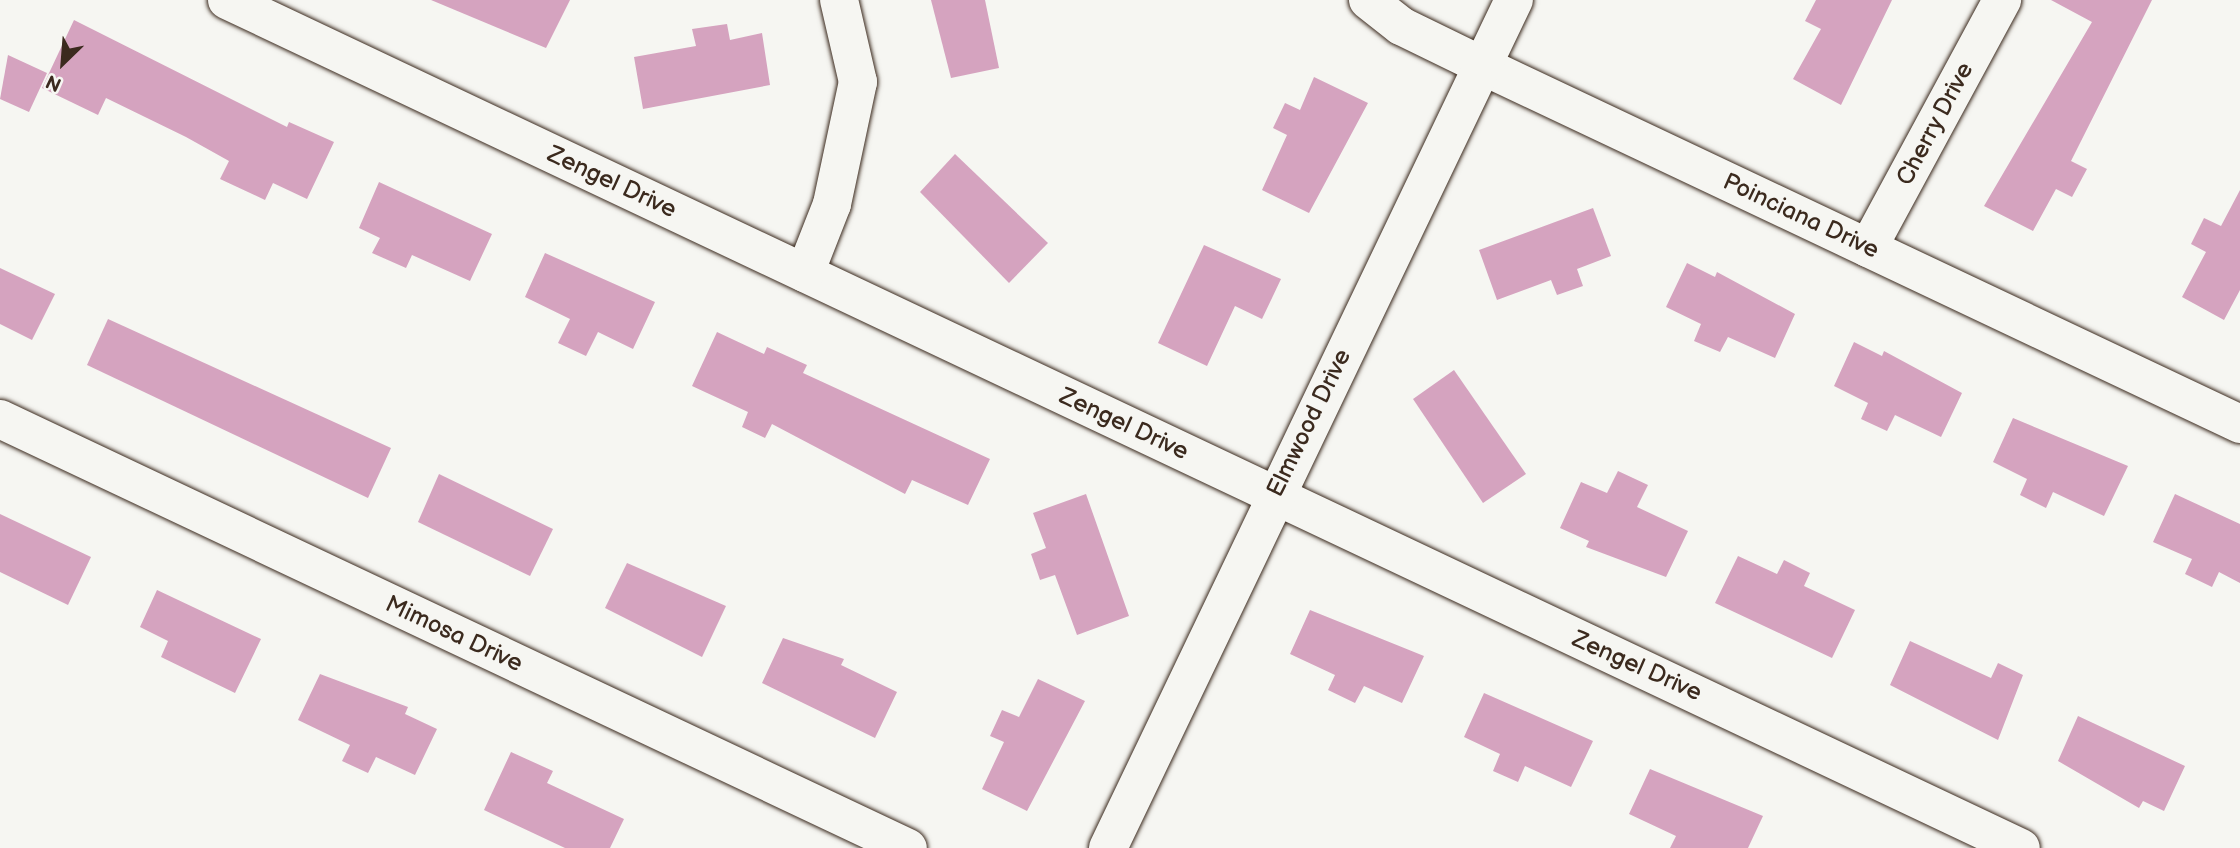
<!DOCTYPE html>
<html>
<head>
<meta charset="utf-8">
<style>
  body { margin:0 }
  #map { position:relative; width:2240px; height:848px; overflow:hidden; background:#f6f6f2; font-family:"Balsamiq Sans",sans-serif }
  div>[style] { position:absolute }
  .building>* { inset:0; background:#d5a3bf }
  .roads { filter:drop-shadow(0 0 2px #3b2a1e) drop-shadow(0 0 2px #3b2a1e) }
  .minor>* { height:38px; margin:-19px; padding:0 19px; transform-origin:19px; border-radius:19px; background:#f6f6f2 }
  span { translate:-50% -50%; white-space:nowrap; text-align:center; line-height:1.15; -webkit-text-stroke:5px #f6f6f2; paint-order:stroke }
  .street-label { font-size:24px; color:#3b2a1e }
  .north { position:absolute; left:28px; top:28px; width:70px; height:70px; -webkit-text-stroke:5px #f6f6f2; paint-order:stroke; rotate:205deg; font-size:19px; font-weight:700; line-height:28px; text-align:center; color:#3b2a1e }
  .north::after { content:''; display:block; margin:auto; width:24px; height:32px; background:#3b2a1e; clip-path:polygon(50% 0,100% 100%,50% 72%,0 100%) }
</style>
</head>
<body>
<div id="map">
  <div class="building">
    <i style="clip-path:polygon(431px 0,570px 0,546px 48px)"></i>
    <i style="clip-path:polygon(931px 0,985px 0,999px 68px,951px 78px)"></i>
    <i style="clip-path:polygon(1816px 0,1892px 0,1841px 105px,1793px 79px,1821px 29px,1805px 21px)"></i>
    <i style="clip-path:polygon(2051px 0,2152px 0,2071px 161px,2087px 169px,2072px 197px,2056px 189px,2033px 231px,1984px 206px,2092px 22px)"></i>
    <i style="clip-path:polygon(74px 20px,287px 127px,289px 122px,334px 142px,307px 199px,273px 183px,265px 200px,220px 179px,229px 161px,186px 137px,106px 98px,98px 115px,42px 88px)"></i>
    <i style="clip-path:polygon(727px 24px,730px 40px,762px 33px,770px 85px,643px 109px,634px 57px,696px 46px,692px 29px)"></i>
    <i style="clip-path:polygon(8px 55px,47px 73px,29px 112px,0 99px)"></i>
    <i style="clip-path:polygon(1314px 77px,1368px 103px,1309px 213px,1262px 190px,1287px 135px,1273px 128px,1285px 103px,1300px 110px)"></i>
    <i style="clip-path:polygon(955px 154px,1048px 243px,1009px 283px,920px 192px)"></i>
    <i style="clip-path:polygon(379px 182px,492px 234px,470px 281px,412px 255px,406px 268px,372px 253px,380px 238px,359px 228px)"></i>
    <i style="clip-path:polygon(2240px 190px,2240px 290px,2224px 320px,2182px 297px,2206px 252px,2191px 244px,2204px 218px,2221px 226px)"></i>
    <i style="clip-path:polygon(1593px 208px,1611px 256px,1577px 269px,1583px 286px,1557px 295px,1551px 280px,1497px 300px,1479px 250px)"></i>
    <i style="clip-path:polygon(1204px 245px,1281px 279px,1262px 319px,1235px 306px,1207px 366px,1158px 343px)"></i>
    <i style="clip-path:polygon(545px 253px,655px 302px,633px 349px,598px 332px,586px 356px,558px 343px,570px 319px,525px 297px)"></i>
    <i style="clip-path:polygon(1687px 263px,1715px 277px,1717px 272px,1795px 314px,1775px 358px,1728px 337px,1720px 352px,1694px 341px,1701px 324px,1666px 307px)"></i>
    <i style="clip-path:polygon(0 268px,55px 294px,32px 340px,0 324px)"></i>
    <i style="clip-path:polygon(108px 319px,391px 448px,368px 498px,87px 365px)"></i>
    <i style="clip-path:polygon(717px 332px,764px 354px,767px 347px,807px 365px,803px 373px,990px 459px,968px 505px,912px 480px,905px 494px,772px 424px,765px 438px,742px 427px,748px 412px,692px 386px)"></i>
    <i style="clip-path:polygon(1854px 342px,1882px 356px,1884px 351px,1962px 393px,1941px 437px,1895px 415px,1887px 431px,1861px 419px,1868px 403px,1834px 386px)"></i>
    <i style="clip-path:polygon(1454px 370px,1526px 474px,1483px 503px,1413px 399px)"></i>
    <i style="clip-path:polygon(2013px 418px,2128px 466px,2104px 516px,2053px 492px,2046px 508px,2020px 495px,2027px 479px,1993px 462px)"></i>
    <i style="clip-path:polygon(1618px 471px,1648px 485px,1637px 507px,1688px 531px,1666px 577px,1586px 547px,1589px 541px,1560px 528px,1581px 482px,1607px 493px)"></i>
    <i style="clip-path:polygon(439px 474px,553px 529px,530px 576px,418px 522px)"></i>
    <i style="clip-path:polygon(1086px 494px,1129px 616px,1077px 635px,1055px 575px,1040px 580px,1031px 554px,1046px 548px,1033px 513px)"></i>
    <i style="clip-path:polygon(2175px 494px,2240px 524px,2240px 583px,2219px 572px,2212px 587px,2185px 574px,2192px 559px,2153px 542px)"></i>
    <i style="clip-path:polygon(0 514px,91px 557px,68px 605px,0 572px)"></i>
    <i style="clip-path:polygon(1738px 556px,1777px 574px,1784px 560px,1810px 573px,1804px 586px,1855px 610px,1832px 658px,1715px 603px)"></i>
    <i style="clip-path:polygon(627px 563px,726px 606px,702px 657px,605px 608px)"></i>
    <i style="clip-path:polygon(157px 590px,261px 639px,235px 693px,161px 657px,168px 641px,140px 627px)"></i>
    <i style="clip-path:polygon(1310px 610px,1424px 656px,1402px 703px,1364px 686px,1355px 703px,1328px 690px,1335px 675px,1290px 654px)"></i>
    <i style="clip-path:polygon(783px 638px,844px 659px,841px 665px,897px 692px,875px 738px,762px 683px)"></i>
    <i style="clip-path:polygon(1910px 641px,1991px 678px,1998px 663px,2023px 675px,1998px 740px,1890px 685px)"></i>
    <i style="clip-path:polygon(320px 674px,408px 707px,405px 714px,437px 729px,415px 775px,376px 757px,368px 773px,342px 761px,350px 745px,298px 720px)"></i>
    <i style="clip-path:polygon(1038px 679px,1085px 701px,1027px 811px,982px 789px,1004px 742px,990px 736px,1002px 710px,1019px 717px)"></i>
    <i style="clip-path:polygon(1484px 693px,1593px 741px,1571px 787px,1525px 766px,1518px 782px,1493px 771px,1500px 754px,1464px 737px)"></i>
    <i style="clip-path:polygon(2078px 716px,2185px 766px,2164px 811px,2143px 801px,2139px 808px,2058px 761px)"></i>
    <i style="clip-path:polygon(511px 752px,553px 771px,547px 783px,624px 819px,610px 848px,565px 848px,484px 810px)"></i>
    <i style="clip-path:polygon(1650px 769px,1763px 816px,1748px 848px,1670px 848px,1676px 836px,1629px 814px)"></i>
  </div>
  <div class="roads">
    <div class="minor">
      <i style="left:227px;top:0;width:1984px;rotate:25.3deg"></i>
      <i style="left:1368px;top:0;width:42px;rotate:38.2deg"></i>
      <i style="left:1401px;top:26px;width:89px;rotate:26deg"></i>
      <i style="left:1481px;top:65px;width:840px;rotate:25.31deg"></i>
      <i style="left:1868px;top:248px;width:282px;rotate:-61.6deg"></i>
      <i style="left:805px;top:273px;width:74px;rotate:-68.6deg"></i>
      <i style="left:832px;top:204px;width:125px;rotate:-78deg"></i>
      <i style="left:858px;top:82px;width:84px;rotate:-103deg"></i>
      <i style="left:0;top:419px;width:1004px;rotate:25.29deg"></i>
      <i style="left:1108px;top:848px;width:940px;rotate:-64.42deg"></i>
    </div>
  </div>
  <div class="street-label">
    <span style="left:1935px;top:124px;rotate:-62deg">Cherry Drive</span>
    <span style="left:612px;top:182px;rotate:25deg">Zengel Drive</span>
    <span style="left:1801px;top:216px;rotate:25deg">Poinciana Drive</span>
    <span style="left:1309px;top:423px;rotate:-64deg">Elmwood Drive</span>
    <span style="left:1124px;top:424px;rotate:25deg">Zengel Drive</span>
    <span style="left:454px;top:634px;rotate:25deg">Mimosa Drive</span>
    <span style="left:1637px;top:666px;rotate:24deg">Zengel Drive</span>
  </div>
  <div class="north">N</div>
</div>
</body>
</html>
